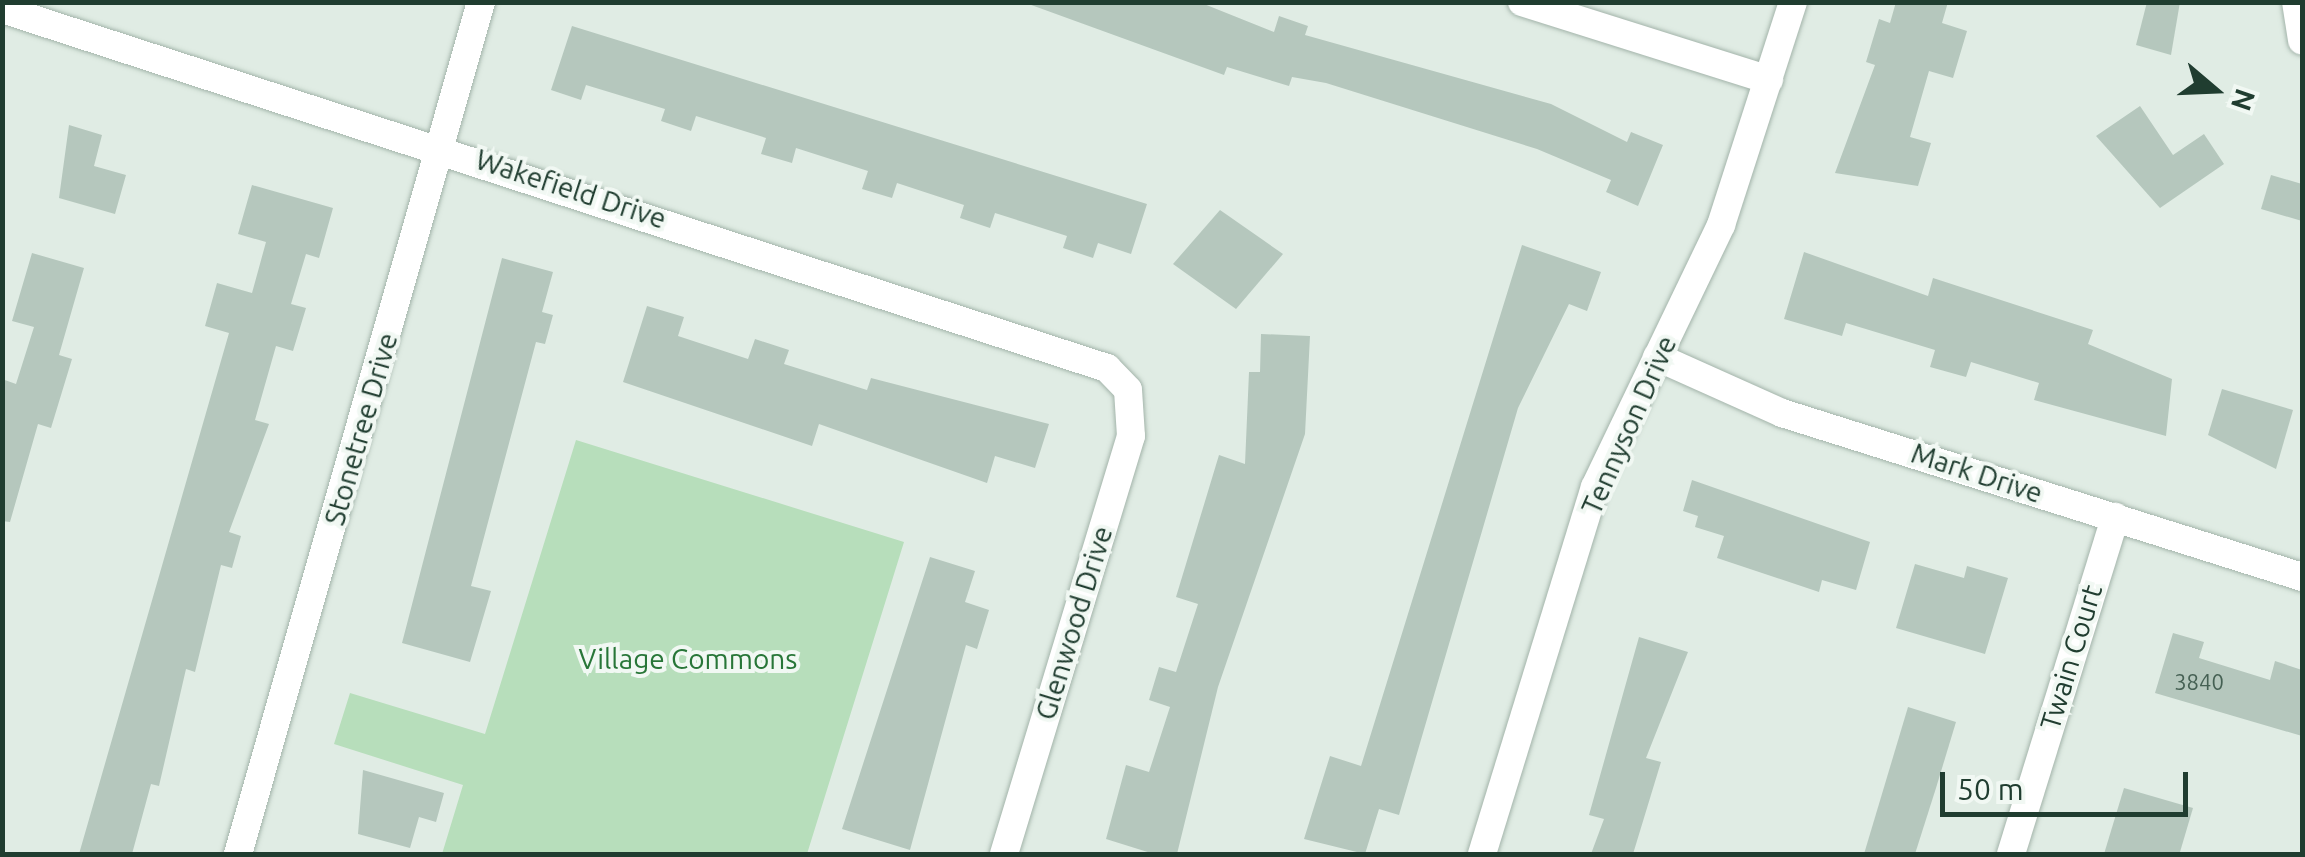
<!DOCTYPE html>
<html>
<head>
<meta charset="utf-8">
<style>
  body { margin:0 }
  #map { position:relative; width:2305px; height:857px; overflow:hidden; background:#e0ece4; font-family:Ubuntu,sans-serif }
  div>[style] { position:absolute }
  .green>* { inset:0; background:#b7debb }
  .building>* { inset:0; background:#b5c7bd }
  .roads { filter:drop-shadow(0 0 2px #a3b4aa) drop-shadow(0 0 2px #a3b4aa) }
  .street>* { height:28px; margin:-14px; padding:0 14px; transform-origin:14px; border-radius:14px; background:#fff }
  span { translate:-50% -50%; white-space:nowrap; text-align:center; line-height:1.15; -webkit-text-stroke:8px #f1f8f3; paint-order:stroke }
  .number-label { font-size:22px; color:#456053 }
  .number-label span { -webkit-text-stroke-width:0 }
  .street-label { font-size:28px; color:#203d30 }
  .park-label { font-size:28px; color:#287638 }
  .frame { position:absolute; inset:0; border:5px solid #203d30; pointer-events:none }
  .north { position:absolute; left:2165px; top:40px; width:100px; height:100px; -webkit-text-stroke:8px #f1f8f3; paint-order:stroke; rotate:109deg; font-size:28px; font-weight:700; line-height:40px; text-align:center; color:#203d30 }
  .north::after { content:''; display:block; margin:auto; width:35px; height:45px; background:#203d30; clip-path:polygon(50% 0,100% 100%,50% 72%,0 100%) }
  .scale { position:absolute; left:1940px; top:772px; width:248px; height:45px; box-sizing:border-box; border:5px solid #203d30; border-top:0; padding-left:12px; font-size:30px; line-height:35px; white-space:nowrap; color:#203d30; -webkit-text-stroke:8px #f1f8f3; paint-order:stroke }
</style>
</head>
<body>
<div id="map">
  <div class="green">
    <i style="clip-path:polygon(576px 440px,904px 542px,807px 854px,442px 854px,463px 785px,334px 744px,350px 693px,485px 734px)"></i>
  </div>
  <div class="building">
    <i style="clip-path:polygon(1023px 2px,1199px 2px,1274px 32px,1279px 16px,1308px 26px,1305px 35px,1551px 104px,1627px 142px,1631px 132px,1663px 145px,1638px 206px,1606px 192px,1611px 180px,1537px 149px,1326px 83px,1292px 77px,1289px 86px,1227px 67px,1224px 75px)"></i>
    <i style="clip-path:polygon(1896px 2px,1948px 2px,1942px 23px,1967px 31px,1953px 78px,1929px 71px,1910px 137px,1931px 143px,1918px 186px,1835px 173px,1875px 65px,1866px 62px,1879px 19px,1890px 23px)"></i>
    <i style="clip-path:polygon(2147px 2px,2180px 2px,2171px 55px,2136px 45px)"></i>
    <i style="clip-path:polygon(572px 26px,1147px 204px,1131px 254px,1098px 243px,1093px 258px,1063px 248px,1067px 236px,995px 213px,990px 228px,960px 218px,964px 205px,897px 183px,892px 198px,862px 189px,868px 171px,796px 148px,792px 163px,761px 154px,766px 138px,696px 116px,691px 131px,661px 121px,665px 109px,586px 85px,581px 100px,551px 90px)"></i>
    <i style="clip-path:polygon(2140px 106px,2173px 155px,2204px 134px,2224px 164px,2160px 208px,2096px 136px)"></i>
    <i style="clip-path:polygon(69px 125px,102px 135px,94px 166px,126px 175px,115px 214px,59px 198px)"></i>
    <i style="clip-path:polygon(2271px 175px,2302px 184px,2302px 221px,2261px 209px)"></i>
    <i style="clip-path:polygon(252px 185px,333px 208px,319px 258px,306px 254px,291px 304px,306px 308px,293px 351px,276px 346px,255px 420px,269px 424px,229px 532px,241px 536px,232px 568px,221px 565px,195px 672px,186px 669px,159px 786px,151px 784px,132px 854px,79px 854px,229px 333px,205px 326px,217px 283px,252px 293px,266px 242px,238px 234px)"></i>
    <i style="clip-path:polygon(1220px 210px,1283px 254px,1236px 309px,1173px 264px)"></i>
    <i style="clip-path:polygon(1522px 245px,1601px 272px,1587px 311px,1569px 304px,1518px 408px,1399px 815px,1379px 809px,1365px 854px,1304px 839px,1330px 756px,1361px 766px)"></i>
    <i style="clip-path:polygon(1804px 252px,1928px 296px,1933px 278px,2093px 330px,2088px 344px,2172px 379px,2166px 436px,2034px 400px,2039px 383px,1971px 362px,1966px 377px,1930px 367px,1935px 350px,1846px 323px,1842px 336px,1784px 319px)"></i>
    <i style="clip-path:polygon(32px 253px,84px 268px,59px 355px,72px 359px,51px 428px,38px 424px,10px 522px,2px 521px,2px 379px,16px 384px,34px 327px,12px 321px)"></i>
    <i style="clip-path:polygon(502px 258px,553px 272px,542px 312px,553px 315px,545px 344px,536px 342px,471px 586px,491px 591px,470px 662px,402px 643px)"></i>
    <i style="clip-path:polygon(647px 306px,684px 317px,678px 336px,748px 359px,755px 339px,789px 350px,784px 364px,867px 390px,871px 378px,1049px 424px,1035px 468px,995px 456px,987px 483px,819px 424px,812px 446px,623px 382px)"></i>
    <i style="clip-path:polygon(1261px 334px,1310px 336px,1305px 434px,1218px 687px,1177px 854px,1154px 854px,1106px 839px,1126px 765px,1149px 772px,1170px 707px,1149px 700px,1159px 667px,1176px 672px,1198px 604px,1176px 597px,1219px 455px,1245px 464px,1249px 372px,1260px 372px)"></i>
    <i style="clip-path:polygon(2222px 389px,2293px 410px,2276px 469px,2208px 435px)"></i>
    <i style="clip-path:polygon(1692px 480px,1870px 542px,1856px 590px,1822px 580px,1819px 592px,1717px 558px,1724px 536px,1695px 527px,1698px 516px,1683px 511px)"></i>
    <i style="clip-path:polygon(930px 557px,975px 571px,965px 602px,989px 610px,977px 649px,966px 645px,910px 850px,842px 829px)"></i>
    <i style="clip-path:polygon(1915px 564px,1964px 578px,1967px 566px,2008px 578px,1985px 654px,1896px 628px)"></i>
    <i style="clip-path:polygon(2173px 633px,2204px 642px,2199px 658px,2270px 680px,2275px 661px,2302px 670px,2302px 736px,2155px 693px)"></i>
    <i style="clip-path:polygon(1639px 637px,1688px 652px,1646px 758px,1661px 762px,1633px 854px,1591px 854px,1604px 819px,1589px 815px)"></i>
    <i style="clip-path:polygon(1908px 707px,1956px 722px,1936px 788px,1915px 854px,1864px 854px)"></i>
    <i style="clip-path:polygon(363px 770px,444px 793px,436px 822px,419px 817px,410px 848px,358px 834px)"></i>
    <i style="clip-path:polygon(2124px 788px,2193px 808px,2180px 852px,2104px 854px)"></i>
  </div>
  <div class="roads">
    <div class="street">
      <i style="left:1522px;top:2px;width:259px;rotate:17.5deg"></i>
      <i style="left:2296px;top:2px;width:39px;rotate:81deg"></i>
      <i style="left:2px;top:9px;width:1162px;rotate:18deg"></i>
      <i style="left:1107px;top:368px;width:30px;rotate:46deg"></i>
      <i style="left:1128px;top:390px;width:46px;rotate:86.3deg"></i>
      <i style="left:1131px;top:436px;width:437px;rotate:106.9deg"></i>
      <i style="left:1657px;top:357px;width:137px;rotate:24.1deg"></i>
      <i style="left:1782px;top:413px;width:545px;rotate:17.5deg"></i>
      <i style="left:238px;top:854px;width:886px;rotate:-74.08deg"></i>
      <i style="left:1482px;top:854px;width:384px;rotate:-72.9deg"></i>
      <i style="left:1595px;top:487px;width:291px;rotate:-64.3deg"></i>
      <i style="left:1721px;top:225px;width:234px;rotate:-72.1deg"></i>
      <i style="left:2011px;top:854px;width:353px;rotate:-72.8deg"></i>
    </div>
  </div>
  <div class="number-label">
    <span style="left:2199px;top:682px">3840</span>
  </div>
  <div class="street-label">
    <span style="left:571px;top:189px;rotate:18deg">Wakefield Drive</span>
    <span style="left:1629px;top:425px;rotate:-66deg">Tennyson Drive</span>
    <span style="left:361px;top:429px;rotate:-74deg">Stonetree Drive</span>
    <span style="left:1977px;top:473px;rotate:18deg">Mark Drive</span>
    <span style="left:1074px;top:623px;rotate:-73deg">Glenwood Drive</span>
    <span style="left:2071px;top:657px;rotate:-73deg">Twain Court</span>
  </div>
  <div class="park-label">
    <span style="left:688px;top:659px">Village Commons</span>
  </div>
  <div class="frame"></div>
  <div class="north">N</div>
  <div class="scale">50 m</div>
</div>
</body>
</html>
